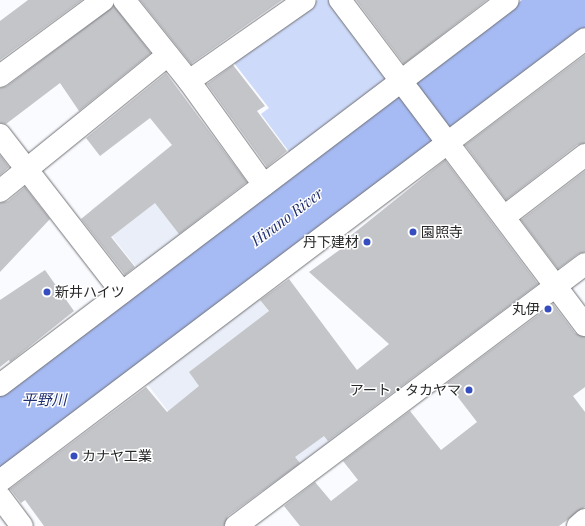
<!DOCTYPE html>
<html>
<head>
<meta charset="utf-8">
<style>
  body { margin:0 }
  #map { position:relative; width:585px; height:526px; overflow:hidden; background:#fafbff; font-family:"Playfair Display","Noto Sans JP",serif }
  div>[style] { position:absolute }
  .built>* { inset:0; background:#eaeef8 }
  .green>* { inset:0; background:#cedaf9 }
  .water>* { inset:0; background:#a6baf3 }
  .building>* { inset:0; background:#c3c5c8 }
  .roads { filter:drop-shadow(0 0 1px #6f7073) drop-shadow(0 0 1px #6f7073) }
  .minor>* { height:22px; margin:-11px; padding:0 11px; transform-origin:11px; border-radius:11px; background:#fff }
  .dots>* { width:11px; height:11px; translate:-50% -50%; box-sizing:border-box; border:2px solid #fff; border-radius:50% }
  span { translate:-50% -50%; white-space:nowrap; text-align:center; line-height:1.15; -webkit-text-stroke:3px #fff; paint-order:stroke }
  .poi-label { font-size:14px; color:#262728 }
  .left { translate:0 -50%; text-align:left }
  .right { translate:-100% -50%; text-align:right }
  .water-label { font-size:15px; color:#212f70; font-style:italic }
</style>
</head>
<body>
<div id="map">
  <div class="built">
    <i style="clip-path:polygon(156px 159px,202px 218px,137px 268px,91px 210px)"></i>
    <i style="clip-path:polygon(257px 296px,355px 426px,265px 494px,218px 433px,197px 449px,145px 381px)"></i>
  </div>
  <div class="green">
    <i style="clip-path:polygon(318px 0,328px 0,385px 74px,385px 84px,290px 153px,261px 114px,269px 108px,234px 63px)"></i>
  </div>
  <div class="water">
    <i style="clip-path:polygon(522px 0,585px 0,585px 29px,0 472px,0 394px)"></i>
  </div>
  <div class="building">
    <i style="clip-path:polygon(28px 0,82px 0,0 60px,0 21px)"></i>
    <i style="clip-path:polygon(140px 0,282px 0,191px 64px)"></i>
    <i style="clip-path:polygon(356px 0,487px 0,404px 64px)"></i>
    <i style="clip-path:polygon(114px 6px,151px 53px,79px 111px,60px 83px,6px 124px,0 123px,0 88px,7px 86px)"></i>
    <i style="clip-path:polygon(585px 55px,585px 143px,577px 145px,506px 200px,465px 145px)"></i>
    <i style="clip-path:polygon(233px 65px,265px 106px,257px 111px,287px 151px,267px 167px,207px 84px)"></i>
    <i style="clip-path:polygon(166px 73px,247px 182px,179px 234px,155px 203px,111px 237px,135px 267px,125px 275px,81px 219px,172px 145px,150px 118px,100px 156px,86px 138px)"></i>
    <i style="clip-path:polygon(0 155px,9px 167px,0 175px)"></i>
    <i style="clip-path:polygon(445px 160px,538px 284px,328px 441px,324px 436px,295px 457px,300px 463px,228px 516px,224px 526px,44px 526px,25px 500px,21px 503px,10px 489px,146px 387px,167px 412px,199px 386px,189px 372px,269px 311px,260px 300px,289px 279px,357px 370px,389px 344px,309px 272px,352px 241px,349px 237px)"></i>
    <i style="clip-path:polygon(585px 171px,585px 252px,578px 254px,558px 269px,521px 220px)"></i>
    <i style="clip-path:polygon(25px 187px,50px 219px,0 272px,0 203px,8px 201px)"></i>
    <i style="clip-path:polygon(45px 270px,74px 311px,10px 362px,9px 360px,0 367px,0 300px)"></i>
    <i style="clip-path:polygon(553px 304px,575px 333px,585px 337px,585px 387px,573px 396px,585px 412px,585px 507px,559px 526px,300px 526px,284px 506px,315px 482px,331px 501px,358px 480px,343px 461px,410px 411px,441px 450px,477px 422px,447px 383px)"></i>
  </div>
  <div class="roads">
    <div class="minor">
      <i style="left:124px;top:0;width:104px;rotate:51.3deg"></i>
      <i style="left:189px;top:81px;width:128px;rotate:54.2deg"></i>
      <i style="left:340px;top:0;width:407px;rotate:53deg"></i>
      <i style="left:0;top:76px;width:128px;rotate:-36.4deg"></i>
      <i style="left:189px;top:81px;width:141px;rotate:-34.9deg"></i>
      <i style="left:0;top:135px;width:199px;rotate:52.2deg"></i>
      <i style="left:0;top:191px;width:216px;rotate:-39deg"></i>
      <i style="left:504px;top:217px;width:102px;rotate:-37.4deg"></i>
      <i style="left:0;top:385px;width:637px;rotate:-37.16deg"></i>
      <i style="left:0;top:481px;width:733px;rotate:-37.07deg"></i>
      <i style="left:0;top:497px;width:36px;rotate:53deg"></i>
      <i style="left:236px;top:526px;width:436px;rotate:-36.9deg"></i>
      <i style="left:578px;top:526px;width:9px;rotate:-41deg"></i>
    </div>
  </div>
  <div class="dots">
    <i style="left:413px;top:232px;background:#364dbf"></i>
    <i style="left:367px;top:242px;background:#364dbf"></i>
    <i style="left:47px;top:292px;background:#364dbf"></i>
    <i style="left:548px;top:309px;background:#364dbf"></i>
    <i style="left:469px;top:390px;background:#364dbf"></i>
    <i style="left:74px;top:456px;background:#364dbf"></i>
  </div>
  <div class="poi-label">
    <span class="left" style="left:421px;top:232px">園照寺</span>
    <span class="right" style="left:359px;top:242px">丹下建材</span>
    <span class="left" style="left:55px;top:292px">新井ハイツ</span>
    <span class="right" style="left:540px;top:309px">丸伊</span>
    <span class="right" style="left:461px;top:390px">アート・タカヤマ</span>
    <span class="left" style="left:82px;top:456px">カナヤ工業</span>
  </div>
  <div class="water-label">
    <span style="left:287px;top:217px;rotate:-37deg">Hirano River</span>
    <span style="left:44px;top:400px">平野川</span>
  </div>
</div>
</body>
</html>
